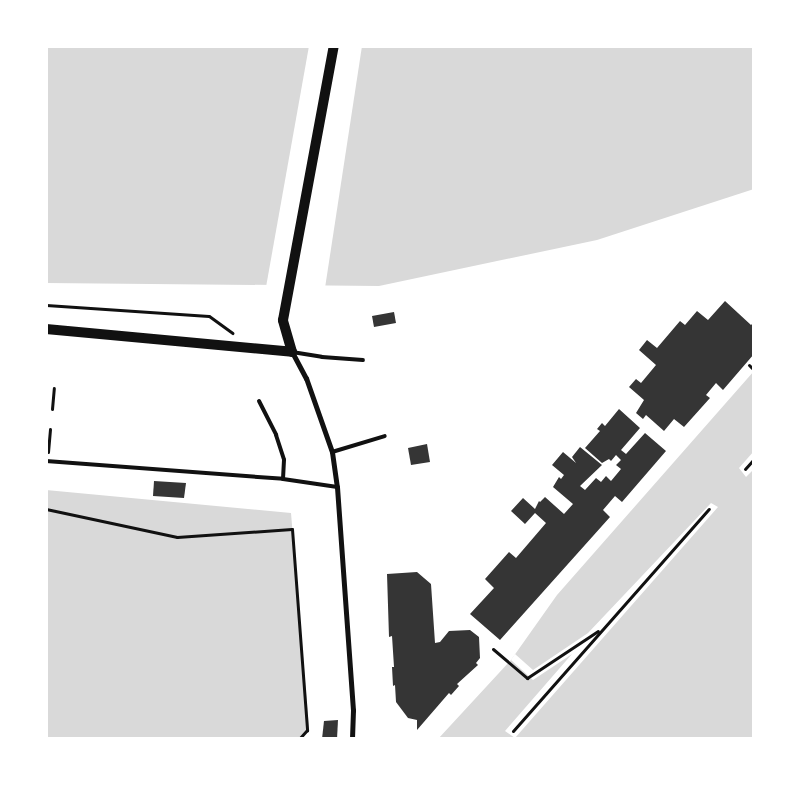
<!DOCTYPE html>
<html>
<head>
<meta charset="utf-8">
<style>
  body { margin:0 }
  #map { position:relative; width:800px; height:785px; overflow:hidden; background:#fff; font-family:"PT Sans",sans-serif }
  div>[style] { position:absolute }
  .water>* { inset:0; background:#d9d9d9 }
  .pier>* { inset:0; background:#fff }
  .building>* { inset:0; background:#353535 }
  .path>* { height:3px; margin:-1.5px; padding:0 1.5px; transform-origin:1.5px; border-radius:1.5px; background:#111 }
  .service>* { height:4px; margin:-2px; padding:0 2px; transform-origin:2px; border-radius:2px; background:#111 }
  .minor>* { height:5px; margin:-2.5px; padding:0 2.5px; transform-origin:2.5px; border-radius:2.5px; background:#111 }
  .secondary>* { height:10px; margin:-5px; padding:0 5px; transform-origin:5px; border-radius:5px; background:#111 }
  span { translate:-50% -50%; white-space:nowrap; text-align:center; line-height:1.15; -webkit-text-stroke:4px #fff; paint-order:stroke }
  .frame { position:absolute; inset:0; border:48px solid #fff; pointer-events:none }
</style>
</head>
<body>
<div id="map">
  <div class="water">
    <i style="clip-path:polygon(46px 46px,754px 46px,754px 189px,597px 240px,379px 286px,46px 283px)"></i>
    <i style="clip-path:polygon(754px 371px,754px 739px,438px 739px,511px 660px,557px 595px)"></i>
    <i style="clip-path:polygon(46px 490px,291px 513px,309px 728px,299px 739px,46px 739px)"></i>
  </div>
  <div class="pier">
    <i style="clip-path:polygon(309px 46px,362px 46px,325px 288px,266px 287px)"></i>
    <i style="clip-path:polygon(754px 451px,754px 469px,746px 477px,739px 468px)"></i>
    <i style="clip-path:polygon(711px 503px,718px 507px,515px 738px,505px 731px,572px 654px,533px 680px,511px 660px,515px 654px,533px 670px,588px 633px)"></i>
  </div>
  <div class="building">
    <i style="clip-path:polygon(725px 301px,751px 325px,754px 322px,754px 354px,723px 390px,716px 383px,706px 395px,710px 398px,684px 427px,674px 419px,664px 431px,646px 415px,643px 419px,636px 413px,644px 400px,629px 387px,636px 379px,641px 383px,656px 365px,639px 350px,647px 340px,657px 348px,680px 321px,685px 325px,697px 311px,708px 320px)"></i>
    <i style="clip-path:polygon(394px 312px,396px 323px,374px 327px,372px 316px)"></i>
    <i style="clip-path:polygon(619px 409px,640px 428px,621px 450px,626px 454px,645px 433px,666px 451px,622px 502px,615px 496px,603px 510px,610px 517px,500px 640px,470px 614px,494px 588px,485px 579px,509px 552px,516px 558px,546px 523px,535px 513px,525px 524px,511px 511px,523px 498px,535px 509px,539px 501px,540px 502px,545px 497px,564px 514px,573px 504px,553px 487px,559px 477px,561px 479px,564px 475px,552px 465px,563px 452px,576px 463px,572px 457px,580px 447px,602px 465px,580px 486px,585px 490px,596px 478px,601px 482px,606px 476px,611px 481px,621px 469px,616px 465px,621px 460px,616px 455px,611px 461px,609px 459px,602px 463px,585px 448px,600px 431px,597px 429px,602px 423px,605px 426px)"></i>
    <i style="clip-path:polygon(427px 444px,430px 462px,411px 465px,408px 448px)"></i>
    <i style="clip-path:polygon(154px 481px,186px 483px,184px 498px,153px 496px)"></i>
    <i style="clip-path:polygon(417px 572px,431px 584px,435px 643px,440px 642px,449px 631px,470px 630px,479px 637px,480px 658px,476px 663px,478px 665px,457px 684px,459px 686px,451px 695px,449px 693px,417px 730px,417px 720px,408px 718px,396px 702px,395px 685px,393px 686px,392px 667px,394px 667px,392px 636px,389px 637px,387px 574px)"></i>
    <i style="clip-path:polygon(338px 720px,337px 739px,322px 739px,324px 721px)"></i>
  </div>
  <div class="path">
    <i style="left:46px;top:305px;width:163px;rotate:3.9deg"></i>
    <i style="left:209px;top:316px;width:29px;rotate:36deg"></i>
    <i style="left:749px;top:365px;width:7px;rotate:45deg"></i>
    <i style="left:52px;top:409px;width:21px;rotate:-85deg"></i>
    <i style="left:48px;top:452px;width:23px;rotate:-85deg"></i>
    <i style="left:745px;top:469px;width:13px;rotate:-48deg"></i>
    <i style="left:46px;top:509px;width:134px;rotate:12.1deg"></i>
    <i style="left:177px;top:537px;width:115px;rotate:-4deg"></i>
    <i style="left:292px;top:529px;width:202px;rotate:85.7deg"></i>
    <i style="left:307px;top:730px;width:12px;rotate:132deg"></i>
    <i style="left:493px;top:649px;width:45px;rotate:40.5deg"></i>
    <i style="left:527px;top:678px;width:85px;rotate:-33.5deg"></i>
    <i style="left:513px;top:731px;width:296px;rotate:-48.6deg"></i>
  </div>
  <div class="service">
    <i style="left:292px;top:352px;width:30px;rotate:9deg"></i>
    <i style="left:322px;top:357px;width:41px;rotate:4.2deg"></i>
    <i style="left:259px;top:401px;width:38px;rotate:63deg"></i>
    <i style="left:276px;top:435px;width:26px;rotate:72deg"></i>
    <i style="left:284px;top:460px;width:19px;rotate:93deg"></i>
    <i style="left:332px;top:452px;width:55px;rotate:-16.8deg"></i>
    <i style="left:46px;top:461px;width:238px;rotate:4.3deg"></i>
    <i style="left:283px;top:479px;width:55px;rotate:8.4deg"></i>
  </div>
  <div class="minor">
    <i style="left:292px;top:352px;width:30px;rotate:62deg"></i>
    <i style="left:306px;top:378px;width:78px;rotate:70.6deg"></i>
    <i style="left:332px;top:452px;width:35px;rotate:82deg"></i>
    <i style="left:337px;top:487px;width:224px;rotate:85.9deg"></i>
    <i style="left:353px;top:710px;width:29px;rotate:92deg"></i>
  </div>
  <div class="secondary">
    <i style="left:46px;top:329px;width:247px;rotate:5.3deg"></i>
    <i style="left:292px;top:352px;width:33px;rotate:-106deg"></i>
    <i style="left:283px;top:320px;width:279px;rotate:-79.5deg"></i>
  </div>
  <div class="frame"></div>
</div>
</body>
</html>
